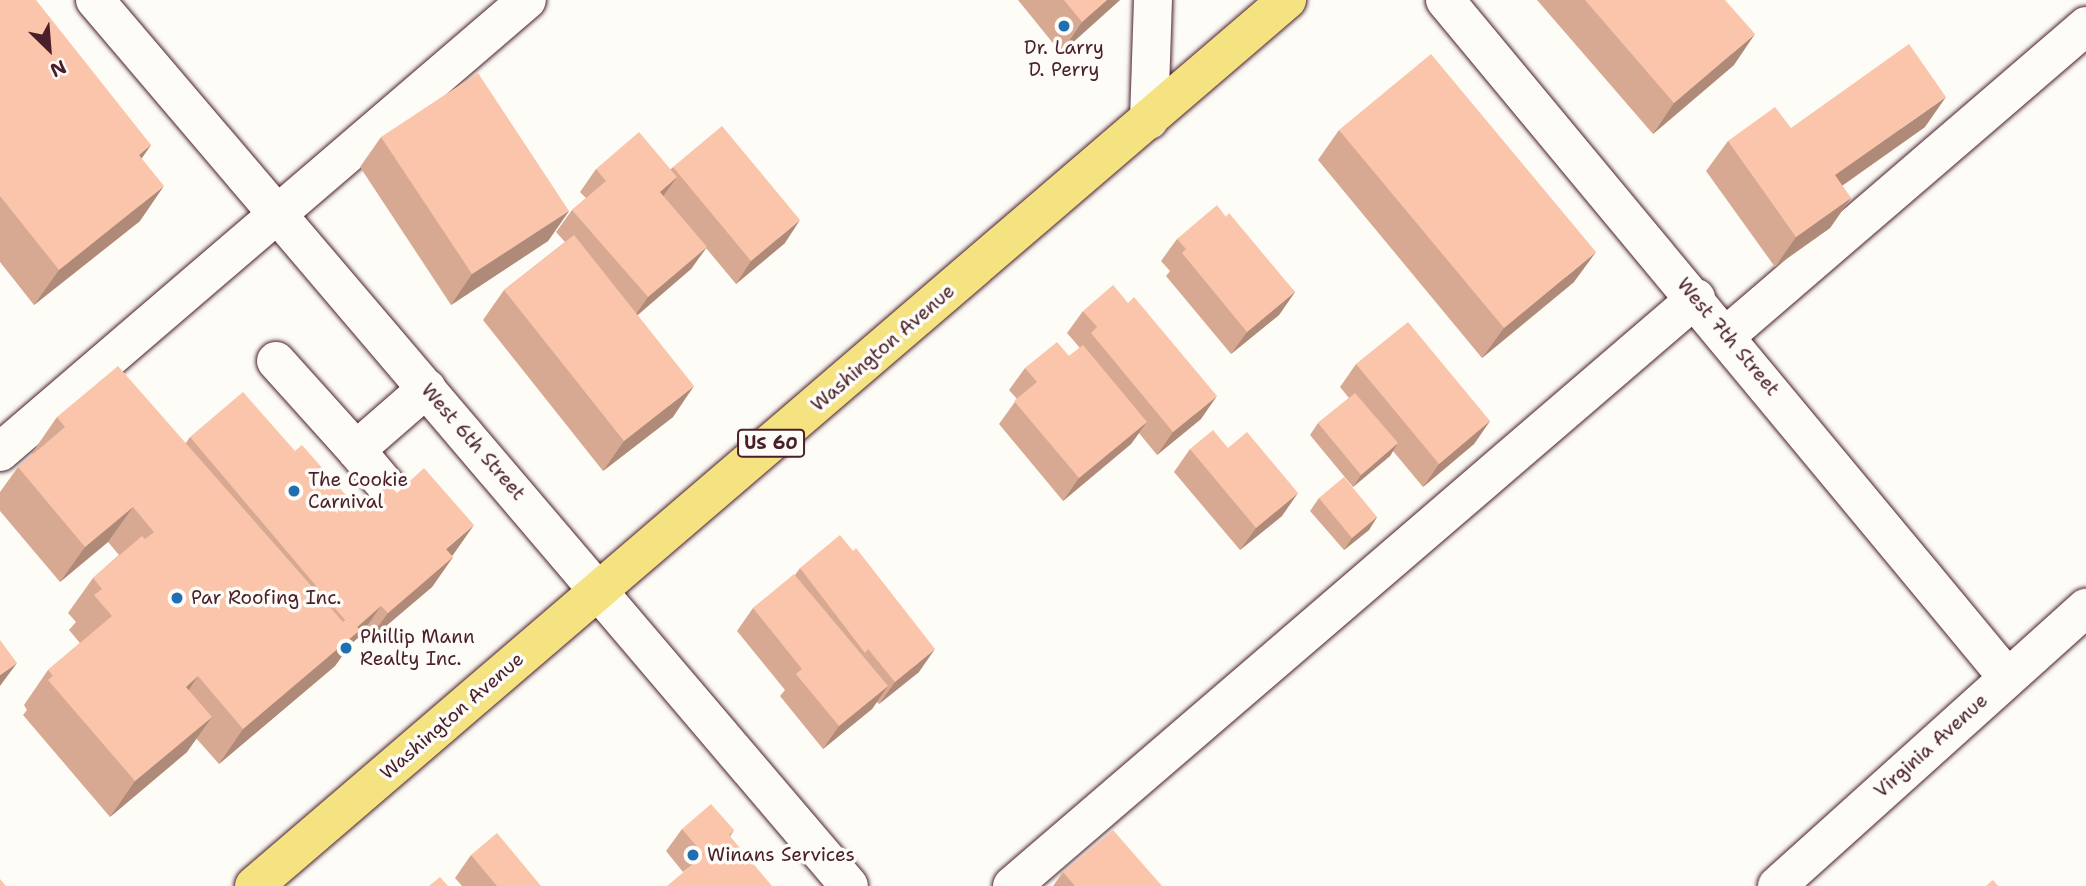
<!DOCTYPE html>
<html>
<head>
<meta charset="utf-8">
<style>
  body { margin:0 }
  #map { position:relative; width:2086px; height:886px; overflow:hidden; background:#fdfcf7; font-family:"Shantell Sans",sans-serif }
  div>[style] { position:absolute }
  .roads { filter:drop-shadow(0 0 2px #4a1f2b) drop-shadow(0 0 2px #4a1f2b) }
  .minor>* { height:38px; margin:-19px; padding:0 19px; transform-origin:19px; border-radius:19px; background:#fdfcf7 }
  .major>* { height:38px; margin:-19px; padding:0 19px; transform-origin:19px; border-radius:19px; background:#f5e382 }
  .wall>* { inset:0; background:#d7a993 }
  .shaded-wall>* { inset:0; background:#af8a78 }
  .building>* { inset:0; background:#fac5ab }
  .dots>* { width:19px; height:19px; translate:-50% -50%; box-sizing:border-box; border:4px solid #fdfcf7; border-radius:50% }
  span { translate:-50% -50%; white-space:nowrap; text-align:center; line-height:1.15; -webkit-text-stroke:7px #fdfcf7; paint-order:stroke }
  .shield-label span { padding:2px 5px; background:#fdfcf7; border:2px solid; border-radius:5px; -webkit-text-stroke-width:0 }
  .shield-label { font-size:18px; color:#4a1f2b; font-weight:700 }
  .poi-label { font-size:19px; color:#4a1f2b }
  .left { translate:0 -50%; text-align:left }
  .street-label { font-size:19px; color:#4a1f2b }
  .north { position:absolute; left:14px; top:14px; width:70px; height:70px; -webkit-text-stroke:5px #fdfcf7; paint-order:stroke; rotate:155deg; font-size:19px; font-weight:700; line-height:28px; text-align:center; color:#4a1f2b }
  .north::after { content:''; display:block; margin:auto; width:24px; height:32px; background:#4a1f2b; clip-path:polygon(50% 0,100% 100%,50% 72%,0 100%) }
</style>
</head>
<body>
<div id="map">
  <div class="roads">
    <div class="minor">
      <i style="left:95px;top:0;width:1163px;rotate:49.6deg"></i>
      <i style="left:1445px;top:0;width:880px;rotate:50.3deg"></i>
      <i style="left:1149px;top:120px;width:120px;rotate:-88.1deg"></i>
      <i style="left:1727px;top:335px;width:474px;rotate:-40.7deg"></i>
      <i style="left:276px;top:361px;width:120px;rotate:48deg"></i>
      <i style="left:356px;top:450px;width:94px;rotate:-41.1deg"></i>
      <i style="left:356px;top:450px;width:48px;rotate:50deg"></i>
      <i style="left:0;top:452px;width:694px;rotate:-40.62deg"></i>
      <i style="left:1012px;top:886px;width:902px;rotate:-40.68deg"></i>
      <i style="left:1777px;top:886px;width:416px;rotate:-42deg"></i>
    </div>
    <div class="major">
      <i style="left:254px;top:886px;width:1361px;rotate:-40.62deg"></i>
    </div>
  </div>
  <div class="wall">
    <i style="clip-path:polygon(0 0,151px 145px,142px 158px,140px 221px,34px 305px,0 262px)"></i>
    <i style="clip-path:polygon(1018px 0,1120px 0,1061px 53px)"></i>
    <i style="clip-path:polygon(1537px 0,1725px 0,1734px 65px,1653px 134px)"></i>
    <i style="clip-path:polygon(1925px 127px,1842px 186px,1851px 198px,1830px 228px,1775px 267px,1706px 171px,1728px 141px)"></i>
    <i style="clip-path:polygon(1339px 130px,1574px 282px,1482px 358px,1318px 160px)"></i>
    <i style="clip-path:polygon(381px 137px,569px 211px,548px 241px,451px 305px,360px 167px)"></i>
    <i style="clip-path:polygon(673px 167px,785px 243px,736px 284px,706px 248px,691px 269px,637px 315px,673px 417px,603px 471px,483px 320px,504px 290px,565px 242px,556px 232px,572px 210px,586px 198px,580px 192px,596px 169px,671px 169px)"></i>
    <i style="clip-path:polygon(1226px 217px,1295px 292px,1279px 315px,1231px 354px,1166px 276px,1170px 271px,1161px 261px,1177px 239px)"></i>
    <i style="clip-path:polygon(1083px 311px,1201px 419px,1157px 455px,1139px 433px,1131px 444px,1063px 501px,999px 424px,1017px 399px,1009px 390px,1025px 368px,1069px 356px,1080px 348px,1067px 333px)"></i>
    <i style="clip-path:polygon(1356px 364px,1490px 421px,1474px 444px,1423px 487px,1393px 451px,1390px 456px,1353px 487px,1310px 435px,1318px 423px,1349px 398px,1340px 387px)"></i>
    <i style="clip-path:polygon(57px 417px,186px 443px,190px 437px,295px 451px,359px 510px,453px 557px,432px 587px,366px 643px,360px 636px,350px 645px,335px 666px,219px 764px,196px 738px,187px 752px,110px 817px,23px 715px,27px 710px,24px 705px,48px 670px,80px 643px,69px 630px,76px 622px,68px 613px,93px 578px,119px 555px,108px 542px,60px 582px,0 511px,0 492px,18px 467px,33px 454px,32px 453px)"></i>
    <i style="clip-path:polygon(1190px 449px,1282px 516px,1240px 550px,1174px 472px)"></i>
    <i style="clip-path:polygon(1319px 498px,1377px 517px,1369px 530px,1344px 550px,1310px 511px)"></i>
    <i style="clip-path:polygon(800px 568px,919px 672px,879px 704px,877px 702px,872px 709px,823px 749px,780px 696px,785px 690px,737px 631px,753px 608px,795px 575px)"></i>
    <i style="clip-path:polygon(682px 829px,734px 830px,730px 837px,683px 872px,666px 851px)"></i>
    <i style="clip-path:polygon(471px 855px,541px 886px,462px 886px,455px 878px)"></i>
    <i style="clip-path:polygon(1063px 872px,1162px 886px,1053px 886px)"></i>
  </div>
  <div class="shaded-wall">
    <i style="clip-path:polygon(1107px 0,1120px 0,1061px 53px,1082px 22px)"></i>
    <i style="clip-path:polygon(1755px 34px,1734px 65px,1653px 134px,1674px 103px)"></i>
    <i style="clip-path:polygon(1946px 97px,1925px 127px,1813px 206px,1835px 175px)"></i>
    <i style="clip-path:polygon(151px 145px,126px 180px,139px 155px)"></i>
    <i style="clip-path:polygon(677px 177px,661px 199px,660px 192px)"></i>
    <i style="clip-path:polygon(164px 186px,140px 221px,34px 305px,59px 270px)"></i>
    <i style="clip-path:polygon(1851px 198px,1830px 228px,1775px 267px,1796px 237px)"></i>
    <i style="clip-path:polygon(569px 211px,548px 241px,451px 305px,472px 274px)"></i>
    <i style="clip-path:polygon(800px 220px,785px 243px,736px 284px,751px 261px)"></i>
    <i style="clip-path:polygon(707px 247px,691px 269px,632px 320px,648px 297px)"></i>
    <i style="clip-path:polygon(1596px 252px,1574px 282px,1482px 358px,1504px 328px)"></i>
    <i style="clip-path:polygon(1295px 292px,1279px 315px,1231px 354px,1247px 332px)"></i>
    <i style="clip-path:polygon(694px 386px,673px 417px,603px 471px,624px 441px)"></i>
    <i style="clip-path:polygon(1217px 396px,1201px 419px,1157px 455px,1173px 432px)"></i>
    <i style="clip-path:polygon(1490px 421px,1474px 444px,1423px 487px,1439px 464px)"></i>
    <i style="clip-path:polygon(1147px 422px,1131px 444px,1063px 501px,1079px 478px)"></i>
    <i style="clip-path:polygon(1398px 443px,1390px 456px,1353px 487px,1361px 475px)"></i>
    <i style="clip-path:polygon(1298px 493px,1282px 516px,1240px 550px,1256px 528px)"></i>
    <i style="clip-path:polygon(133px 507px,108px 542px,60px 582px,85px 547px)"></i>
    <i style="clip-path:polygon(1377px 517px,1369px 530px,1344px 550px,1352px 538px)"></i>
    <i style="clip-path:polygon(474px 525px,453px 555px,425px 579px,446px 549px)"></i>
    <i style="clip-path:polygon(453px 557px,432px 587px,366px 643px,388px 613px)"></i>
    <i style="clip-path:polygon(381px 606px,360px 636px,350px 645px,335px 666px,219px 764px,243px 729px)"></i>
    <i style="clip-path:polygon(935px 649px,919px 672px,879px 704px,895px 682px)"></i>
    <i style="clip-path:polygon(17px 663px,0 686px,0 675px)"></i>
    <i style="clip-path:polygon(198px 676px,174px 712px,186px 687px)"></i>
    <i style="clip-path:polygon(888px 686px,872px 709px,823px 749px,839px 726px)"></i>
    <i style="clip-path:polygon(212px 717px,187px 752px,110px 817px,135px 781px)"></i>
  </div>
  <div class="building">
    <i style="clip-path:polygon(0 0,36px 0,151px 145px,139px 155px,164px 186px,59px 270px,0 196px)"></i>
    <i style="clip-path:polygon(1064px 0,1107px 0,1082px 22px)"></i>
    <i style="clip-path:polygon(1585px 0,1725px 0,1755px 34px,1674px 103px)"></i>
    <i style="clip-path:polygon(1909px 44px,1946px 97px,1835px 175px,1851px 198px,1796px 237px,1728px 141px,1775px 107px,1791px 128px)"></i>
    <i style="clip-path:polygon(1431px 54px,1596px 252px,1504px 328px,1339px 130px)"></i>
    <i style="clip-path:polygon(478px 73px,569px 211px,472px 274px,381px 137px)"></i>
    <i style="clip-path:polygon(722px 126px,800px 220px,751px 261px,673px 167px)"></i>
    <i style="clip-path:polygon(639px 132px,677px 177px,660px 192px,707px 247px,648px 297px,572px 210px,606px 181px,596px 169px)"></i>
    <i style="clip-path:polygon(1217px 205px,1226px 217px,1229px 213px,1295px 292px,1247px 332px,1182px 253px,1186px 249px,1177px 239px)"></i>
    <i style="clip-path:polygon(574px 235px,694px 386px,624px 441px,504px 290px)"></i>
    <i style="clip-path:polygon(1113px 285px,1128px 303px,1134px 297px,1217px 396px,1173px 432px,1091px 333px,1097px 327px,1083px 311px)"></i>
    <i style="clip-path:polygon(1408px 322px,1490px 421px,1439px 464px,1356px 364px)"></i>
    <i style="clip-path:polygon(1057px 342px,1069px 356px,1083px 345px,1147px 422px,1079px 478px,1014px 401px,1037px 382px,1025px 368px)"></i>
    <i style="clip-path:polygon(118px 366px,343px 622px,349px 617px,360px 630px,243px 729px,198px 676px,186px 687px,212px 717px,135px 781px,48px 680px,53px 676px,48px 670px,112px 616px,94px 595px,102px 589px,93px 578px,142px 536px,145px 539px,154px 532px,133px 507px,85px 547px,18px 467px,65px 427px,57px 417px)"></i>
    <i style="clip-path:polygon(243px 392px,295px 451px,302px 445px,359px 510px,389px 484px,397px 493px,424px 468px,474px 525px,446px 549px,453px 557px,388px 613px,381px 606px,357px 627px,349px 617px,345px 620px,190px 437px)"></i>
    <i style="clip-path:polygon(1355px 393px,1398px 443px,1361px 475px,1318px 423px)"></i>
    <i style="clip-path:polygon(1213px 430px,1228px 448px,1247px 432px,1298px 493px,1256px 528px,1190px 449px)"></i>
    <i style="clip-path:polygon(1344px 477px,1377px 517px,1352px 538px,1319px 498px)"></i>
    <i style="clip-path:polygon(840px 535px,853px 551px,856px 548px,935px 649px,895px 682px,868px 649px,865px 653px,800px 568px)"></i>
    <i style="clip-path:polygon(794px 574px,888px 686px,839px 726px,796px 674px,802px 669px,753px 608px)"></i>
    <i style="clip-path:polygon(0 640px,17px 663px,0 675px)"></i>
    <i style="clip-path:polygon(711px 804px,734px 830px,729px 835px,772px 886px,667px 886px,704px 855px,682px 829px)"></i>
    <i style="clip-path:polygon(1113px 830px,1162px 886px,1075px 886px,1063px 872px)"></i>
    <i style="clip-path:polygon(497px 833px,541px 886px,497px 886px,471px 855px)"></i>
    <i style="clip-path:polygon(440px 877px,448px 886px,429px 886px)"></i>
    <i style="clip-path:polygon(0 879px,6px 886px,0 886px)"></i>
    <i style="clip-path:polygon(1993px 880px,1998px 886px,1986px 886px)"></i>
  </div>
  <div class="dots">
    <i style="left:1064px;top:26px;background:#1f6fb2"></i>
    <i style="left:294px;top:491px;background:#1f6fb2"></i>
    <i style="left:177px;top:598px;background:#1f6fb2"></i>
    <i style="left:346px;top:648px;background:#1f6fb2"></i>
    <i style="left:693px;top:855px;background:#1f6fb2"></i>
  </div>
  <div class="shield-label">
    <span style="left:771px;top:443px">US 60</span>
  </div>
  <div class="poi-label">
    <span style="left:1064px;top:59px">Dr. Larry<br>D. Perry</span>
    <span class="left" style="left:308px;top:491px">The Cookie<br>Carnival</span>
    <span class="left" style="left:191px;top:598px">Par Roofing Inc.</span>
    <span class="left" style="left:360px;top:648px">Phillip Mann<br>Realty Inc.</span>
    <span class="left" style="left:707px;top:855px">Winans Services</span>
  </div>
  <div class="street-label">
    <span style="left:1728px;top:337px;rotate:50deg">West 7th Street</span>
    <span style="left:883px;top:348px;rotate:-41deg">Washington Avenue</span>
    <span style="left:473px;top:442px;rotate:49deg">West 6th Street</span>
    <span style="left:452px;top:716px;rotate:-41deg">Washington Avenue</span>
    <span style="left:1931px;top:746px;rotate:-42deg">Virginia Avenue</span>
  </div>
  <div class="north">N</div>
</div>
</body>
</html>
